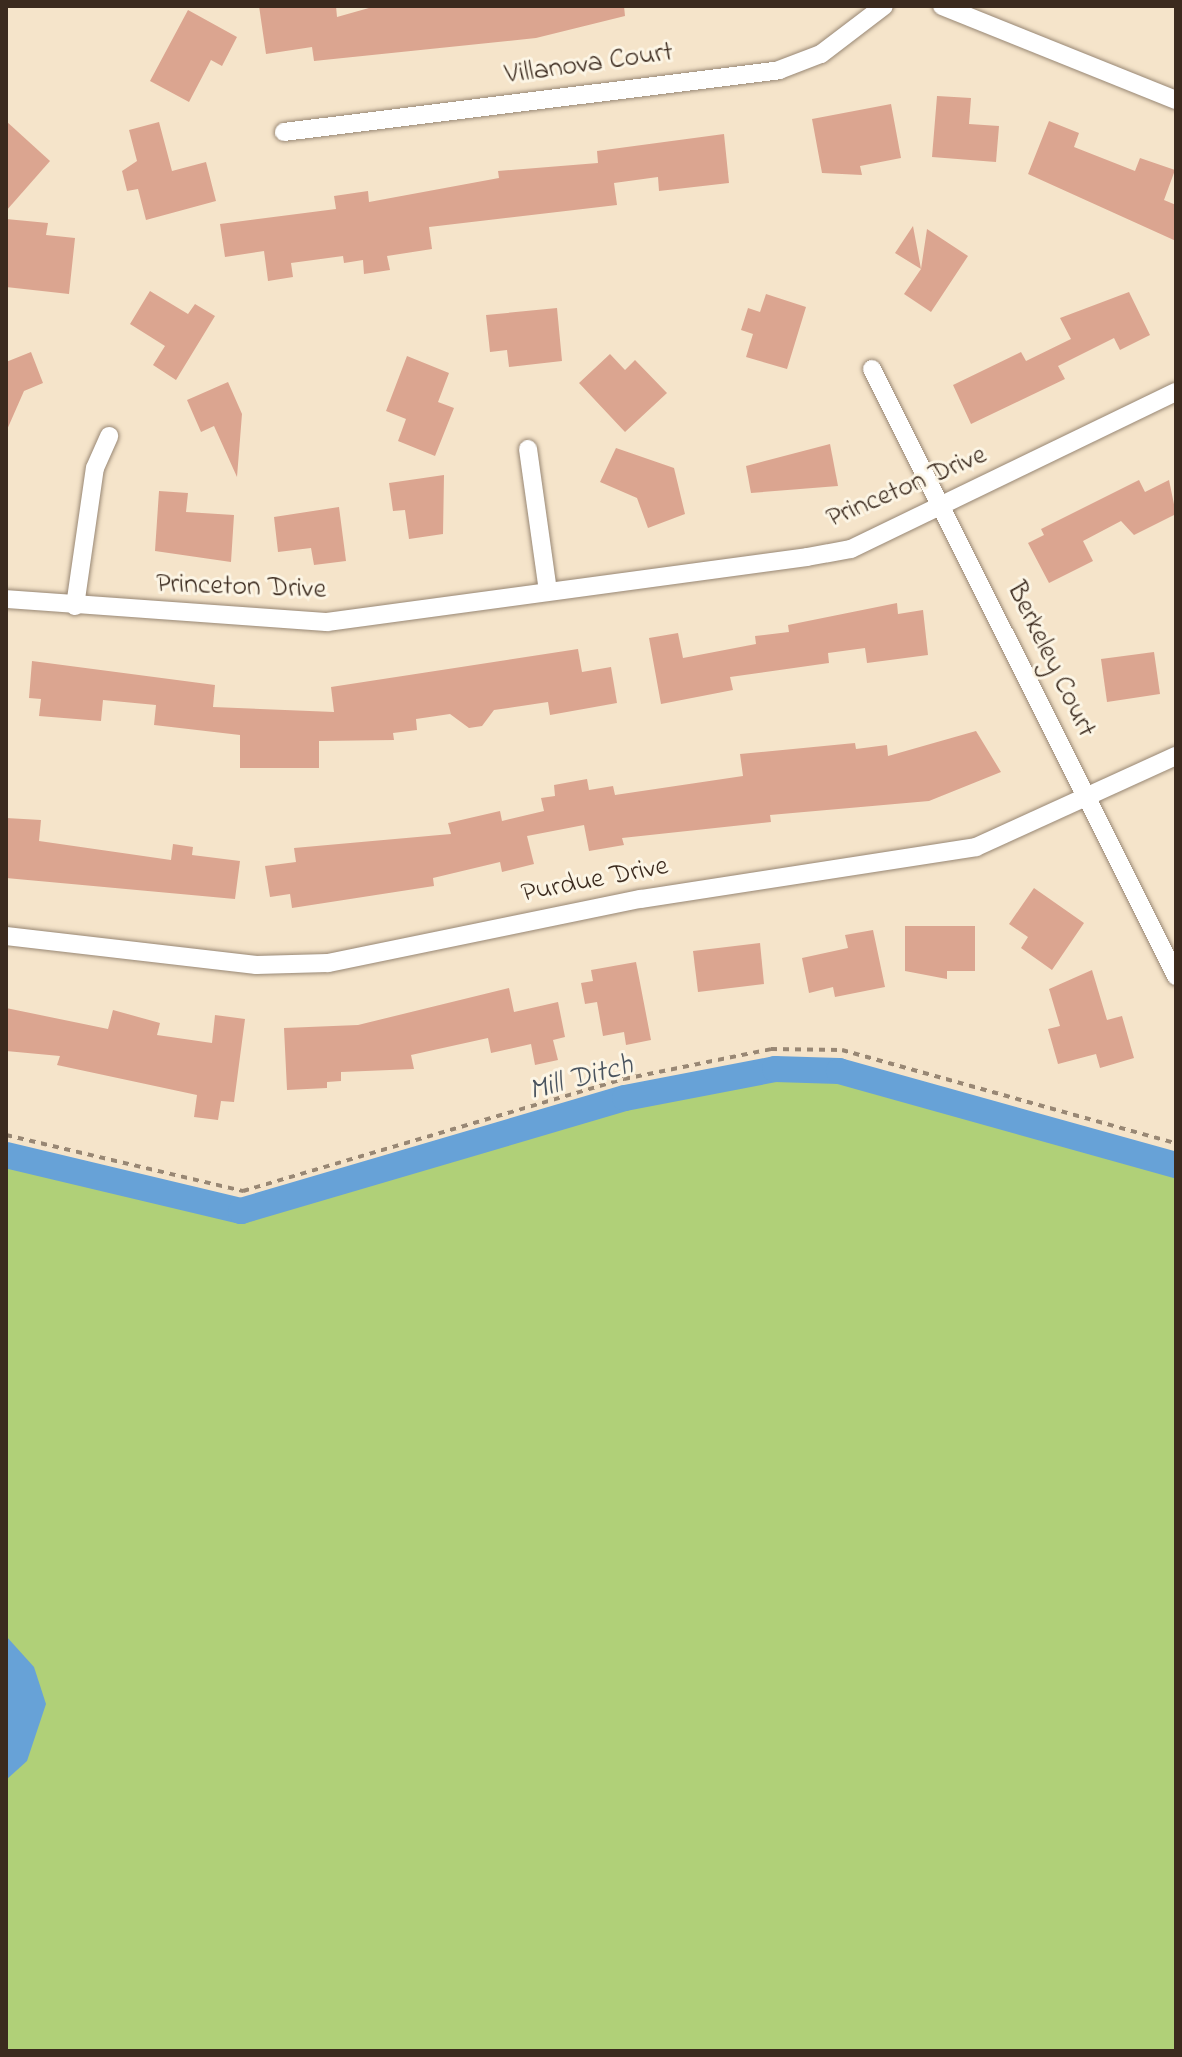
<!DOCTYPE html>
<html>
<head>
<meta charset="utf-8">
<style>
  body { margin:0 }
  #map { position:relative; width:1182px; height:2057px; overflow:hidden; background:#f5e4ca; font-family:"Indie Flower",sans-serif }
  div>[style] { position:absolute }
  .green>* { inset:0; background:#b0d078 }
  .water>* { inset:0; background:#67a2d7 }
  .canal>* { height:26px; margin:-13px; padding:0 13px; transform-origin:13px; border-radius:13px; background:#67a2d7 }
  .building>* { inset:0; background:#dba590 }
  .path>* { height:4px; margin-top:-2px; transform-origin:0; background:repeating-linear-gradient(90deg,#988774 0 6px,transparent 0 12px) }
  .roads { filter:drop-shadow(0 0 2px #988774) drop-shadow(0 0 2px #988774) }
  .street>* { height:18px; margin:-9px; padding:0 9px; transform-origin:9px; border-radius:9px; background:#fff }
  span { translate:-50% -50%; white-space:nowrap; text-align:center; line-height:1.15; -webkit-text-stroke:6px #fcf5e5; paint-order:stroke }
  .street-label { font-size:28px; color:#3b2a1e }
  .water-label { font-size:30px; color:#4a545f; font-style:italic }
  .frame { position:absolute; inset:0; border:8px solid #3b2a1e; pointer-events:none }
</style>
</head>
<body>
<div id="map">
  <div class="green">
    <i style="clip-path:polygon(775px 1078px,829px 1078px,1176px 1174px,1176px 2051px,6px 2051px,6px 1161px,251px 1221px,633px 1101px)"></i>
  </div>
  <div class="water">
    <i style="clip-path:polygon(6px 1636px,34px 1667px,46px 1704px,27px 1761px,6px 1780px)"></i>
  </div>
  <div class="canal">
    <i style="left:6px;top:1155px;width:242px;rotate:13.4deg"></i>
    <i style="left:241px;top:1211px;width:400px;rotate:-16.4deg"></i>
    <i style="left:625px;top:1098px;width:153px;rotate:-10.9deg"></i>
    <i style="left:775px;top:1069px;width:64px;rotate:1.8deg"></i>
    <i style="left:839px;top:1071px;width:350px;rotate:15.6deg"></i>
  </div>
  <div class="building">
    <i style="clip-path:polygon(259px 6px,336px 6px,337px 17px,376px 6px,624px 6px,625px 16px,536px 38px,314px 61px,312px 47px,266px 54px)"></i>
    <i style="clip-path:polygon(188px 10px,237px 37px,222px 66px,211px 60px,189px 102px,150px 81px)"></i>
    <i style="clip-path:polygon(937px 96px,971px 98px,969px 124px,999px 126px,996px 162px,932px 157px)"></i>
    <i style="clip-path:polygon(891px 104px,901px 158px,860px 166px,862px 175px,822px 173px,812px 119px)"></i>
    <i style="clip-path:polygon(6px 121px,50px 161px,6px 211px)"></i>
    <i style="clip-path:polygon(1049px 121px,1079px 133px,1074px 147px,1135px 171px,1140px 158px,1175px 170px,1164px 200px,1176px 205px,1176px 241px,1028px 174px)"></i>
    <i style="clip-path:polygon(159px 122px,172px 171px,206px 162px,216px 201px,146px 220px,138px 189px,127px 191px,122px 171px,137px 161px,129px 130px)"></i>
    <i style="clip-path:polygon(724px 134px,729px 183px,659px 191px,658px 177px,614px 183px,617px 205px,429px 227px,432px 249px,387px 256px,390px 270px,364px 274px,363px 260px,344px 263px,343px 256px,291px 263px,293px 277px,268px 281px,264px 251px,225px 257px,220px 224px,336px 209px,334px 196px,368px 191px,369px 202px,499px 178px,498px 171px,598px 163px,597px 151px)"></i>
    <i style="clip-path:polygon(6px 219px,48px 223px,46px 235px,75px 238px,69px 294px,6px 287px)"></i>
    <i style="clip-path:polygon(913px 226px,921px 269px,927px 229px,968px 256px,931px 312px,904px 294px,921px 269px,895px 253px)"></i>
    <i style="clip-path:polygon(150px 291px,188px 314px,195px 304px,215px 316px,176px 380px,153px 365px,165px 346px,130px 324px)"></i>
    <i style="clip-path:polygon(1129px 292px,1150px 335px,1120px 350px,1114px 338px,1058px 366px,1065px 379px,971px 424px,953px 385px,1021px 352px,1026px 361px,1071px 339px,1060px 318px)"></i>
    <i style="clip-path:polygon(766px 294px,806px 307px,787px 369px,746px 357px,753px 334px,741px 330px,748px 308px,760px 312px)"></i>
    <i style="clip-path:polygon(557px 308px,562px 361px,509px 367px,507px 350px,490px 352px,486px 315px)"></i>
    <i style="clip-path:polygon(31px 352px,43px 383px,24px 391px,6px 432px,6px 362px)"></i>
    <i style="clip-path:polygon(610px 354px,625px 370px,635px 360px,667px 393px,625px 432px,579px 383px)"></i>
    <i style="clip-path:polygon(407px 356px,449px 373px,438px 402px,454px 408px,435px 456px,398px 441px,406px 419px,386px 411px)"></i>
    <i style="clip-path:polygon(228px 382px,242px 414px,237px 477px,214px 426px,201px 432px,187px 400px)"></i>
    <i style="clip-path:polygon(830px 444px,838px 486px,751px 493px,746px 466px)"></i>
    <i style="clip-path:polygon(616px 448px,674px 468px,685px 514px,648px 528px,637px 498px,600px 482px)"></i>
    <i style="clip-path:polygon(444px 475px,443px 534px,409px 539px,405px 510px,393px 511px,389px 483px)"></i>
    <i style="clip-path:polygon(1139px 480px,1145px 492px,1169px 480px,1176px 514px,1134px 535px,1121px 521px,1083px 541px,1093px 561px,1049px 583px,1028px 543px,1044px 535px,1041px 529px)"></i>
    <i style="clip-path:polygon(159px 491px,188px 493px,186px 512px,234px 515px,231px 562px,155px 551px)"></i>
    <i style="clip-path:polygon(339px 507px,346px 561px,314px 565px,311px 548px,278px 552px,274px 517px)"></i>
    <i style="clip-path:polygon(897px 603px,898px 614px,923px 610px,928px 655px,867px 663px,865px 648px,828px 653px,829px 663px,730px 677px,733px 690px,661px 704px,649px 638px,678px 633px,683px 658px,756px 644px,755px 636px,789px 632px,788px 625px)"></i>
    <i style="clip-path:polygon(578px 649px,582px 672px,611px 667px,617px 703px,550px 715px,548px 702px,494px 710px,482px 726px,469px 728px,450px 714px,416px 719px,417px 730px,393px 733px,394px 740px,319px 741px,319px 768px,240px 768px,240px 735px,154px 725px,156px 705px,103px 700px,101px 721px,39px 716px,41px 699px,29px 698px,32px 661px,215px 685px,213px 707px,334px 712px,331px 687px)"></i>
    <i style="clip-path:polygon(1154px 652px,1160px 694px,1107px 702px,1101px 659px)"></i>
    <i style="clip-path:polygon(976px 731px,1001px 772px,929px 801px,770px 815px,771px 822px,622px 838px,624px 845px,589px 851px,584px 825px,527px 836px,534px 864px,502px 872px,500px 862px,433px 878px,434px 886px,292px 908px,290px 894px,270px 897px,265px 866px,296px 862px,294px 848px,451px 834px,448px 823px,500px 811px,502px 821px,544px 811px,541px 798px,555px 796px,554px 785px,587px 779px,589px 790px,613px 786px,615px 795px,743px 776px,740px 754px,855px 743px,856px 749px,887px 745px,888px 756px)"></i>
    <i style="clip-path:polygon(6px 818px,41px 820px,39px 841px,171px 860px,173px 844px,193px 847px,192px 855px,240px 861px,235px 899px,6px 878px)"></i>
    <i style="clip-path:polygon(1034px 888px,1084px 923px,1052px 970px,1021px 948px,1028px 937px,1009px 924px)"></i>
    <i style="clip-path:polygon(905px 926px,975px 926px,975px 971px,947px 971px,947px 979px,905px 971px)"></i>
    <i style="clip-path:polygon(873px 930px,885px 987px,835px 997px,833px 987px,809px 993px,802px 958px,848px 948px,845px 935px)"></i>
    <i style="clip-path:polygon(760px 943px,764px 984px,698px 992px,693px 951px)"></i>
    <i style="clip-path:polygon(636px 962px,651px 1040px,626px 1045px,624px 1032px,603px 1036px,597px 1002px,585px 1004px,581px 983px,593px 981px,591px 970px)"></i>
    <i style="clip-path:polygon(1092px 970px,1107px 1020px,1122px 1016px,1134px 1058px,1100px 1068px,1096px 1054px,1058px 1064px,1048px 1029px,1060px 1026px,1049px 989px)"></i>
    <i style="clip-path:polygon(509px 988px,514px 1012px,558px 1002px,565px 1037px,553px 1040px,558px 1060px,535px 1065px,531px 1044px,491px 1053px,488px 1038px,411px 1055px,414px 1069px,341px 1072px,341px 1081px,327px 1082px,327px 1088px,287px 1090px,284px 1028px,358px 1025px)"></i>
    <i style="clip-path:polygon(6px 1008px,108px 1029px,113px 1010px,160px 1023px,157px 1035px,212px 1043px,215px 1015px,245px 1019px,234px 1102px,221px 1101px,218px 1120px,194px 1117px,197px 1095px,57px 1065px,60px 1056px,6px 1051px)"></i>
  </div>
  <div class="path">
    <i style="left:6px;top:1135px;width:244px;rotate:13.3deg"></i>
    <i style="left:243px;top:1191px;width:397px;rotate:-16.4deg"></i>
    <i style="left:624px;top:1079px;width:150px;rotate:-11.5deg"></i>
    <i style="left:771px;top:1049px;width:71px;rotate:0.8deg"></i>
    <i style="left:842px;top:1050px;width:347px;rotate:15.6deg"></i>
  </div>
  <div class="roads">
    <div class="street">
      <i style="left:942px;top:6px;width:252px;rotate:21.9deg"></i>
      <i style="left:284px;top:132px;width:499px;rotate:-7.1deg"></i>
      <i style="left:779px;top:70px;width:45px;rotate:-20.9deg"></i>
      <i style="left:821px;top:54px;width:79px;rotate:-37.3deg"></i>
      <i style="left:872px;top:369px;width:679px;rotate:63.4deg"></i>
      <i style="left:528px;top:449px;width:143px;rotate:82deg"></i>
      <i style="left:6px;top:599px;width:322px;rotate:4.1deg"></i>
      <i style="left:327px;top:622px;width:484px;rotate:-7.7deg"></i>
      <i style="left:807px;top:557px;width:45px;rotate:-10.3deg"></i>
      <i style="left:851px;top:549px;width:361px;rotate:-25.8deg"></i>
      <i style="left:75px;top:606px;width:139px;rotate:-81.8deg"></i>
      <i style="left:95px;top:468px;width:35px;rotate:-66deg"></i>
      <i style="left:6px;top:936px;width:252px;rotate:6.6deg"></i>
      <i style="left:256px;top:965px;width:72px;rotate:-1.6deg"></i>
      <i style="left:328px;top:963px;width:319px;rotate:-11.6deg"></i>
      <i style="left:641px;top:899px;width:339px;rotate:-8.8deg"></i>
      <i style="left:976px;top:847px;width:220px;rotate:-24.5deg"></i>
    </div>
  </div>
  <div class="street-label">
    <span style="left:589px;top:65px;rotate:-8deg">Villanova Court</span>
    <span style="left:907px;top:488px;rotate:-23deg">Princeton Drive</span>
    <span style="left:241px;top:588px;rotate:2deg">Princeton Drive</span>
    <span style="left:1050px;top:660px;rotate:64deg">Berkeley Court</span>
    <span style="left:595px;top:881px;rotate:-11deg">Purdue Drive</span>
  </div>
  <div class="water-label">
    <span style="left:581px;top:1079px;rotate:-15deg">Mill Ditch</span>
  </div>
  <div class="frame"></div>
</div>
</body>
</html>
